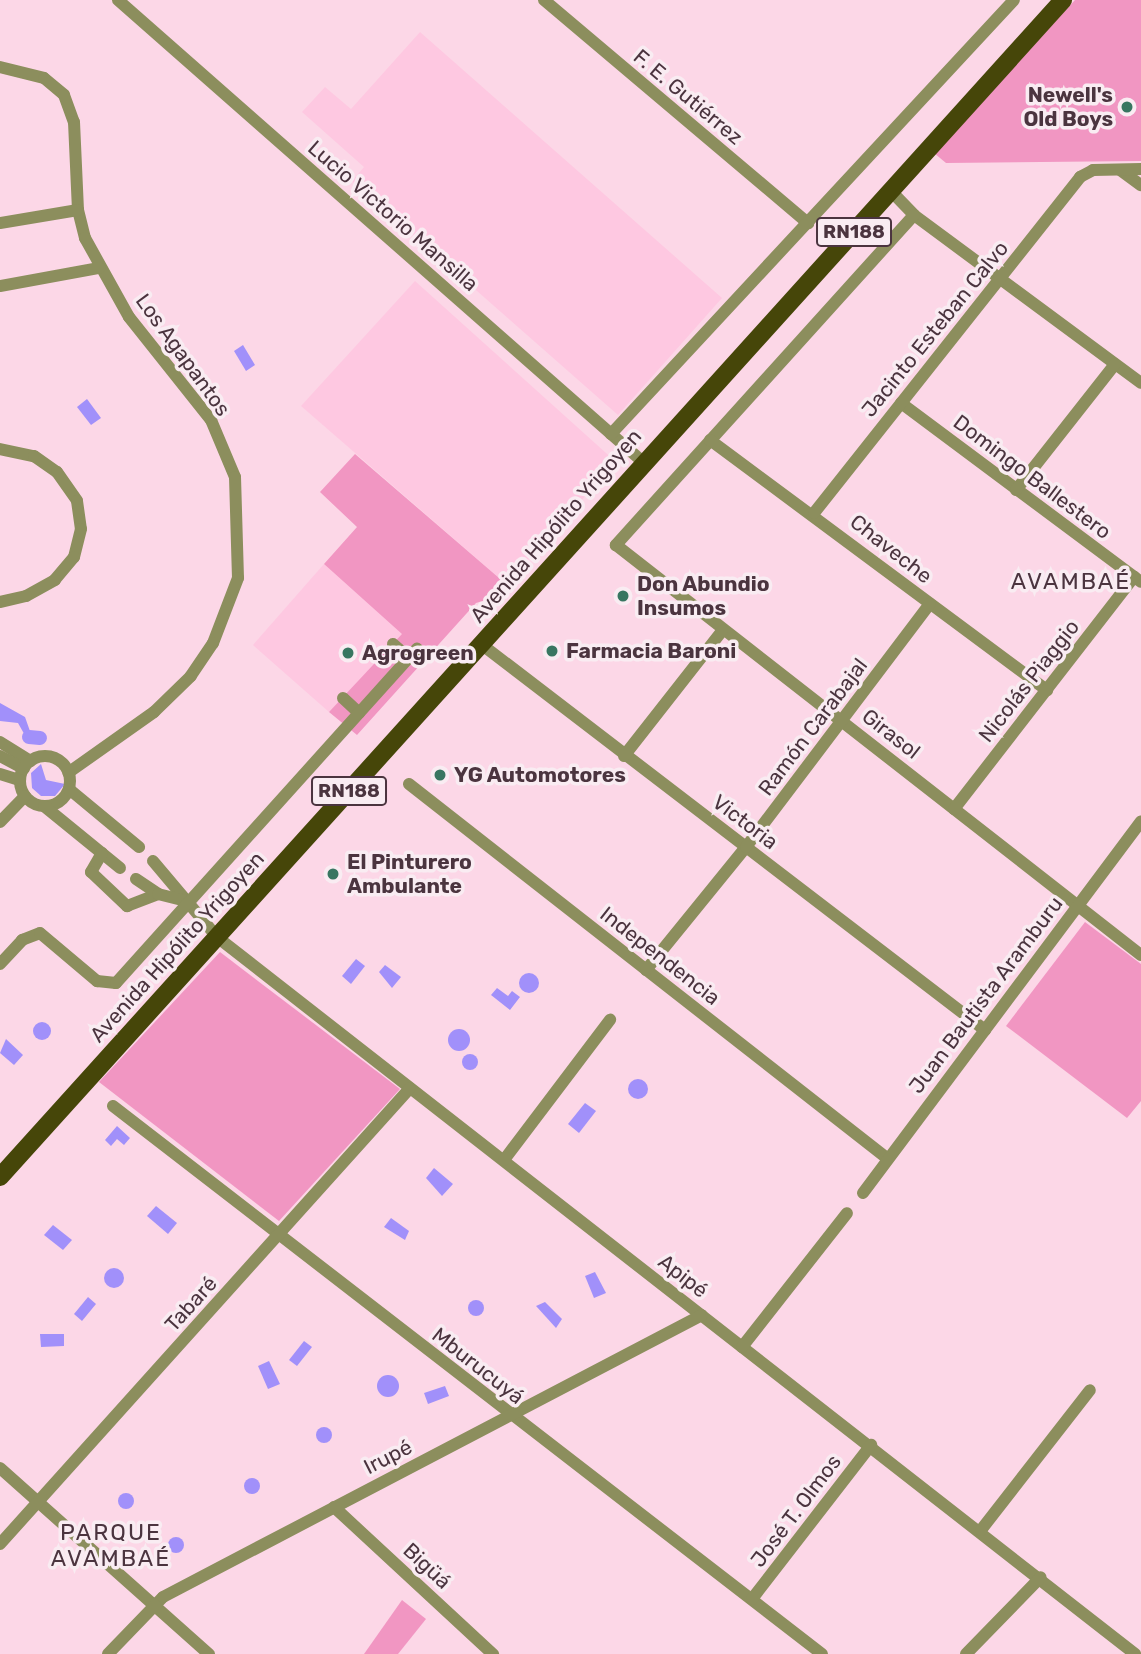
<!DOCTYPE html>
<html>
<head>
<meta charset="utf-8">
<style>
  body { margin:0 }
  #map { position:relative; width:1141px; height:1654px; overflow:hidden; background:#fcd7e7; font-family:Rubik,sans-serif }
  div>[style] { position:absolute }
  .built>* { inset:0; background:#fec8e1 }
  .green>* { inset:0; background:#f196c2 }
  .water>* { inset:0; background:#a190fa }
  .round { border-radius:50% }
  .canal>* { height:14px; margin:-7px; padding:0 7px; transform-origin:7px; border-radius:7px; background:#a190fa }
  .minor>* { height:12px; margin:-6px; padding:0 6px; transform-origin:6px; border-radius:6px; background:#8c8e5d }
  .minor>.ring { margin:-6px; padding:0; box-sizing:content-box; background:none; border:12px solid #8c8e5d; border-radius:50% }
  .primary>* { height:18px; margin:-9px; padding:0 9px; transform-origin:9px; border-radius:9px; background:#464609 }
  .dots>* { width:19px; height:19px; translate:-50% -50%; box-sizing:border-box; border:4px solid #f9ecf2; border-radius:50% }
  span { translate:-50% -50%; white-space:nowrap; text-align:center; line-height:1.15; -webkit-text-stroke:7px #f9ecf2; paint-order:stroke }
  .shield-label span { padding:2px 5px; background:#f9ecf2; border:2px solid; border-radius:5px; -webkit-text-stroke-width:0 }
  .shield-label { font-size:19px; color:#4b343f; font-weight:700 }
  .poi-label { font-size:21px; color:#4b343f; font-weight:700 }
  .right { translate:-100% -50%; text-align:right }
  .left { translate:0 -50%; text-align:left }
  .street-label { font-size:21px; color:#4b343f }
  .neighbourhood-label { font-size:23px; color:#4b343f; letter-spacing:2px }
</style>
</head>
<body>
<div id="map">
  <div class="built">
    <i style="clip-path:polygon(420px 32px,722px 298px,618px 415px,352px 181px,364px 167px,302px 112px,325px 87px,351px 109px)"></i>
    <i style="clip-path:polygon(415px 281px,616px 462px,506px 584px,301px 406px)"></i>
    <i style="clip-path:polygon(324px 564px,403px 634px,329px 712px,253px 645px)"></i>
  </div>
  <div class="green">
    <i style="clip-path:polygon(1075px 0,1141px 0,1141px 161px,946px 163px,934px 153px)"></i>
    <i style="clip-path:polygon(355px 454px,506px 584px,496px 597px,476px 603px,357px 735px,329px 712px,402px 634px,324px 564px,357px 527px,320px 492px)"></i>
    <i style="clip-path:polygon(1085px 922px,1141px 964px,1141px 1101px,1127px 1118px,1006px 1026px)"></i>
    <i style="clip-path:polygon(220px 952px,400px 1089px,279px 1221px,99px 1082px)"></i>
    <i style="clip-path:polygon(402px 1600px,426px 1619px,398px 1654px,364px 1654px)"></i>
  </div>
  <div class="water">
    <i style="clip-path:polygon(243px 345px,255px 365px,246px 371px,234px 351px)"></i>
    <i style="clip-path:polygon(87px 399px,101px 418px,91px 425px,77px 407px)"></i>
    <i style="clip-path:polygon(0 703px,25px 717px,31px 734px,27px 739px,18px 723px,0 721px)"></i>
    <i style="clip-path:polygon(41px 764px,46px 780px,65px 784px,55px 796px,41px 796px,32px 788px,31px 773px)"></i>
    <i style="clip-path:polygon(356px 959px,365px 966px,351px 984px,342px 976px)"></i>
    <i style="clip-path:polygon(385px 965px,401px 977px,392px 988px,379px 972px)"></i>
    <i class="round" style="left:519px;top:973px;width:20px;height:20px"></i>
    <i style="clip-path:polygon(497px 988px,508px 996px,512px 991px,520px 997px,510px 1010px,491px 995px)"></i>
    <i class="round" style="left:33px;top:1022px;width:18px;height:18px"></i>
    <i class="round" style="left:448px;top:1029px;width:22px;height:22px"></i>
    <i style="clip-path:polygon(6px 1039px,23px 1055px,14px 1065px,0 1053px)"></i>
    <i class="round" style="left:462px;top:1054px;width:16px;height:16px"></i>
    <i class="round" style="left:628px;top:1079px;width:20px;height:20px"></i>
    <i style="clip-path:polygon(585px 1103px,596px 1111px,579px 1133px,568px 1124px)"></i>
    <i style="clip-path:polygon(117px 1126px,130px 1138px,124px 1145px,117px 1139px,111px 1146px,105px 1140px)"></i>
    <i style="clip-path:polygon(434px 1168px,453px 1184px,442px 1196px,426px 1178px)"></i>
    <i style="clip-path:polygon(156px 1206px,177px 1223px,168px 1234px,147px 1216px)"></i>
    <i style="clip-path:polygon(391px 1218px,409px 1231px,405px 1240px,384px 1227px)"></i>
    <i style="clip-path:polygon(53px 1225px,72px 1240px,63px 1250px,44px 1235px)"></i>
    <i class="round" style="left:104px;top:1268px;width:20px;height:20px"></i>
    <i style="clip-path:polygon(595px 1272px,606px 1293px,594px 1298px,585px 1276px)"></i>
    <i style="clip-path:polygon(88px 1297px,96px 1304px,82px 1321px,74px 1314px)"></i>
    <i class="round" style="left:468px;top:1300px;width:16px;height:16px"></i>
    <i style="clip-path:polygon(545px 1302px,562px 1319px,556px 1328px,536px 1306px)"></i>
    <i style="clip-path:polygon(40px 1334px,64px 1334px,64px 1346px,41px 1347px)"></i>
    <i style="clip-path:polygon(304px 1341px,312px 1347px,297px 1366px,289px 1360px)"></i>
    <i style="clip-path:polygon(269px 1361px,280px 1384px,268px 1389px,258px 1366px)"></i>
    <i class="round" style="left:377px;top:1375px;width:22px;height:22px"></i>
    <i style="clip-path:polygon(445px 1386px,449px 1396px,428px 1404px,424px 1393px)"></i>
    <i class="round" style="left:316px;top:1427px;width:16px;height:16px"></i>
    <i class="round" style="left:244px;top:1478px;width:16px;height:16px"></i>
    <i class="round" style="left:118px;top:1493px;width:16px;height:16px"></i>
    <i class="round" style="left:168px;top:1537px;width:16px;height:16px"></i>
  </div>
  <div class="canal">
    <i style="left:29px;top:737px;width:11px;rotate:5deg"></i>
  </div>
  <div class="minor">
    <i style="left:118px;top:0;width:699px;rotate:41.35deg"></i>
    <i style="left:544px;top:0;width:346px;rotate:40.2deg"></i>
    <i style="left:0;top:67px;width:45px;rotate:14deg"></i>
    <i style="left:44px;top:78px;width:26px;rotate:40deg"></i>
    <i style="left:64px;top:95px;width:29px;rotate:70deg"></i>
    <i style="left:74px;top:122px;width:88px;rotate:87.4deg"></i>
    <i style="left:78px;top:210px;width:29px;rotate:76deg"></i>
    <i style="left:85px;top:238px;width:90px;rotate:60.9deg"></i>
    <i style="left:129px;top:317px;width:132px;rotate:51.5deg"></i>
    <i style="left:211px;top:420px;width:62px;rotate:67.2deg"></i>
    <i style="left:235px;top:477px;width:101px;rotate:88.3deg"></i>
    <i style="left:238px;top:578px;width:70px;rotate:111deg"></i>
    <i style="left:213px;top:643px;width:40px;rotate:124deg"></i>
    <i style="left:191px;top:676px;width:52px;rotate:135.8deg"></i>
    <i style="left:154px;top:712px;width:105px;rotate:144.7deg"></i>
    <i style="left:1120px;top:170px;width:26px;rotate:36deg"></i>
    <i style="left:891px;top:191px;width:33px;rotate:46deg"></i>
    <i style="left:914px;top:215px;width:282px;rotate:36.5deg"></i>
    <i style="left:914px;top:215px;width:445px;rotate:132.1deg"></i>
    <i style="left:616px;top:545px;width:666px;rotate:37.99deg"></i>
    <i style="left:0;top:223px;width:79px;rotate:-9.5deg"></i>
    <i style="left:0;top:286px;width:101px;rotate:-10.3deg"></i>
    <i style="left:901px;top:403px;width:299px;rotate:36.7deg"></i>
    <i style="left:611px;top:434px;width:592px;rotate:-47.12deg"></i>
    <i style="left:710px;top:440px;width:420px;rotate:36.6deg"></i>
    <i style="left:0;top:449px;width:35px;rotate:12deg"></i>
    <i style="left:34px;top:456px;width:28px;rotate:35deg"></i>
    <i style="left:57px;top:472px;width:35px;rotate:55deg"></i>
    <i style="left:77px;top:501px;width:28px;rotate:82deg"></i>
    <i style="left:81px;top:529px;width:29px;rotate:104deg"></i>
    <i style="left:74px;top:557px;width:30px;rotate:130deg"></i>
    <i style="left:55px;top:580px;width:33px;rotate:151deg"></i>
    <i style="left:26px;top:596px;width:27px;rotate:167deg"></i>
    <i style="left:1016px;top:490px;width:160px;rotate:-51.8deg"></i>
    <i style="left:814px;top:513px;width:429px;rotate:-51.6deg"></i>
    <i style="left:1080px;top:177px;width:15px;rotate:-28deg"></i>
    <i style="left:1093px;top:170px;width:48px;rotate:-1.2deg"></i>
    <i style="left:393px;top:644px;width:21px;rotate:41deg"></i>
    <i style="left:481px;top:644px;width:635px;rotate:37.45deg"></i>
    <i style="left:343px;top:698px;width:22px;rotate:43deg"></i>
    <i style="left:0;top:742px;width:36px;rotate:32deg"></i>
    <i style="left:0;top:756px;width:27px;rotate:28deg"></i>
    <i style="left:624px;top:756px;width:159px;rotate:-51.9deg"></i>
    <i class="ring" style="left:20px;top:756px;width:38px;height:38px"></i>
    <i style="left:0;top:774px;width:21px;rotate:17deg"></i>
    <i style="left:409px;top:784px;width:608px;rotate:38.06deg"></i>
    <i style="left:69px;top:789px;width:91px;rotate:39.6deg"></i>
    <i style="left:44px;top:806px;width:98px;rotate:39.2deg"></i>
    <i style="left:954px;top:809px;width:294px;rotate:-52.2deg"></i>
    <i style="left:0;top:822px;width:36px;rotate:-46deg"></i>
    <i style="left:102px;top:853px;width:22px;rotate:120deg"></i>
    <i style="left:91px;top:872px;width:50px;rotate:43.4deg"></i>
    <i style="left:127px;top:906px;width:33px;rotate:-21deg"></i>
    <i style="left:153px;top:861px;width:99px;rotate:49.9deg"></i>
    <i style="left:217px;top:937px;width:1165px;rotate:37.99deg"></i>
    <i style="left:136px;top:879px;width:27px;rotate:34deg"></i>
    <i style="left:158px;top:894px;width:32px;rotate:14deg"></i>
    <i style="left:0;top:964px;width:33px;rotate:-47deg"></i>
    <i style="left:22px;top:940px;width:19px;rotate:-21deg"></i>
    <i style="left:40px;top:933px;width:75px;rotate:40.1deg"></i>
    <i style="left:97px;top:981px;width:19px;rotate:6deg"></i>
    <i style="left:116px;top:983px;width:450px;rotate:-48deg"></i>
    <i style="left:646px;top:970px;width:159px;rotate:-50.9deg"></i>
    <i style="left:746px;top:847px;width:305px;rotate:-52.9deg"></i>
    <i style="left:113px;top:1106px;width:896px;rotate:37.7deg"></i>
    <i style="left:504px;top:1160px;width:176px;rotate:-52.9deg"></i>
    <i style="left:863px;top:1193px;width:464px;rotate:-53.2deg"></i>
    <i style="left:742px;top:1347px;width:170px;rotate:-51.9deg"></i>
    <i style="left:0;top:1468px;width:280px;rotate:41.7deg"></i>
    <i style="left:334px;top:1507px;width:217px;rotate:42.8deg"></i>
    <i style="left:981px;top:1530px;width:177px;rotate:-52.1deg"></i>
    <i style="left:0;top:1544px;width:613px;rotate:-48.04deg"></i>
    <i style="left:752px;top:1599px;width:195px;rotate:-52.3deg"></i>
    <i style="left:108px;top:1654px;width:79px;rotate:-46deg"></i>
    <i style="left:163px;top:1597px;width:608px;rotate:-27.62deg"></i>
    <i style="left:966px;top:1654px;width:107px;rotate:-45.8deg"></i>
  </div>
  <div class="primary">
    <i style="left:0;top:1177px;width:1586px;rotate:-47.91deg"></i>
  </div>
  <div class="dots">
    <i style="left:1127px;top:107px;background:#387661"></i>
    <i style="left:623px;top:596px;background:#387661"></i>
    <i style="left:552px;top:651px;background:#387661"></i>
    <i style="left:348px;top:653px;background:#387661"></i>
    <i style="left:440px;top:775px;background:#387661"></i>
    <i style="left:333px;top:874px;background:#387661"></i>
  </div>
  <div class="shield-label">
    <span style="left:854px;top:232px">RN188</span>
    <span style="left:349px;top:791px">RN188</span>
  </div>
  <div class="poi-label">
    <span class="right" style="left:1113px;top:107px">Newell's<br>Old Boys</span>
    <span class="left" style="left:637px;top:596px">Don Abundio<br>Insumos</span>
    <span class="left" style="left:566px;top:651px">Farmacia Baroni</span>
    <span class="left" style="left:362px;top:653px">Agrogreen</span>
    <span class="left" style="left:454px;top:775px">YG Automotores</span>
    <span class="left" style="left:347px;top:874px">El Pinturero<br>Ambulante</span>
  </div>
  <div class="street-label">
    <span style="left:688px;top:97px;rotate:40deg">F. E. Gutiérrez</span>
    <span style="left:393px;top:216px;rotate:41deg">Lucio Victorio Mansilla</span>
    <span style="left:935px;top:329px;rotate:-51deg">Jacinto Esteban Calvo</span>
    <span style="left:183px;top:355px;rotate:54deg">Los Agapantos</span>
    <span style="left:1032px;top:477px;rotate:37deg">Domingo Ballestero</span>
    <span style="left:556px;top:526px;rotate:-49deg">Avenida Hipólito Yrigoyen</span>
    <span style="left:891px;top:549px;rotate:38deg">Chaveche</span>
    <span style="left:1029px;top:681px;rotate:-52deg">Nicolás Piaggio</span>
    <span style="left:813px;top:727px;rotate:-53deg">Ramón Carabajal</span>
    <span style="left:891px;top:734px;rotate:38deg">Girasol</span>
    <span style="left:745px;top:822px;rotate:37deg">Victoria</span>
    <span style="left:177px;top:947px;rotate:-48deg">Avenida Hipólito Yrigoyen</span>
    <span style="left:660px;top:956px;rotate:38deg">Independencia</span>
    <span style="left:986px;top:995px;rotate:-53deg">Juan Bautista Aramburu</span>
    <span style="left:683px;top:1276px;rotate:38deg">Apipé</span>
    <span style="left:191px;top:1304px;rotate:-48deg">Tabaré</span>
    <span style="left:478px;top:1366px;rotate:38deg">Mburucuyá</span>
    <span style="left:388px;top:1457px;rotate:-27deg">Irupé</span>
    <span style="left:796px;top:1511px;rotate:-53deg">José T. Olmos</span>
    <span style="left:427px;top:1566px;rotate:43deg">Bigüá</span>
  </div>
  <div class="neighbourhood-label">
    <span style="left:1071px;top:581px">AVAMBAÉ</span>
    <span style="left:111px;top:1545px">PARQUE<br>AVAMBAÉ</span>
  </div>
</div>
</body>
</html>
